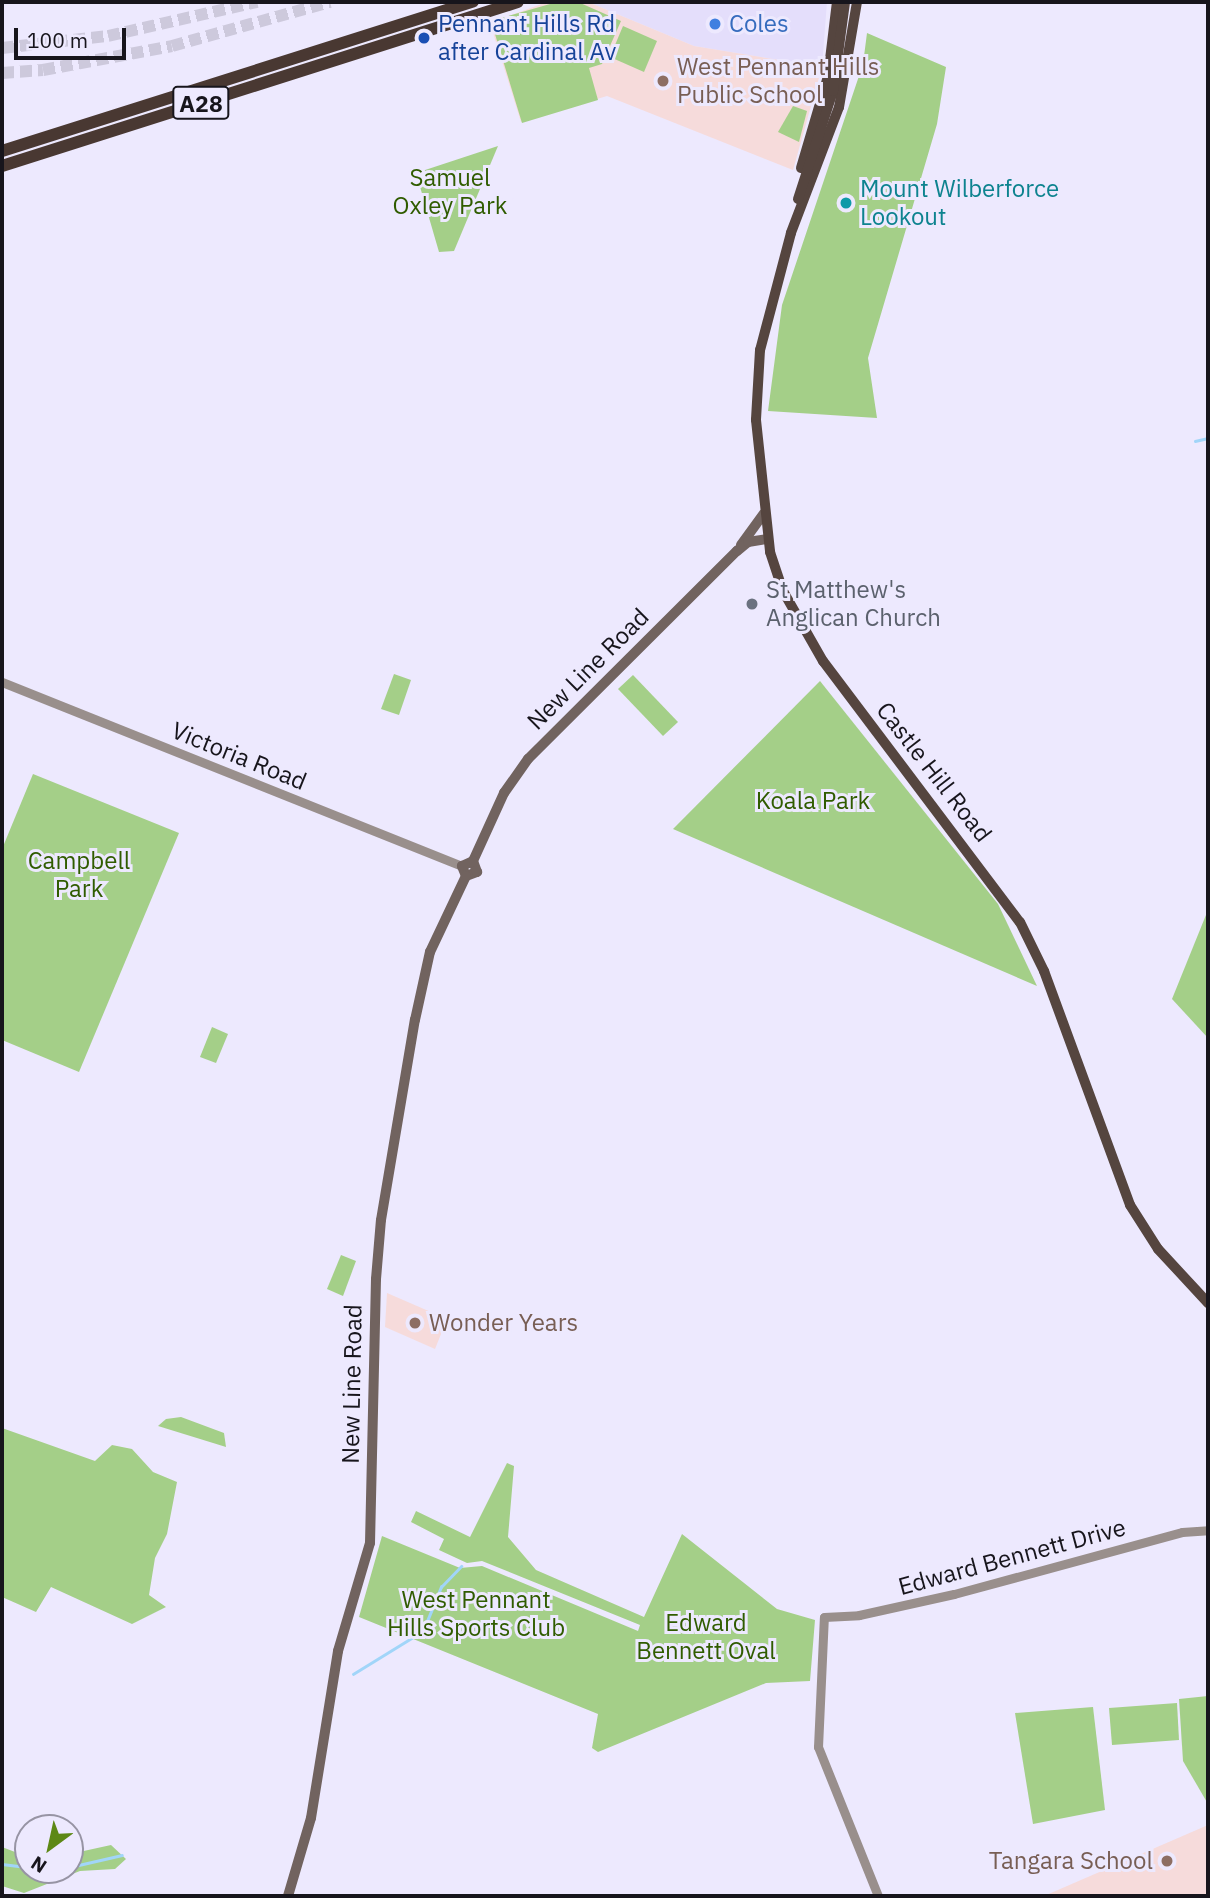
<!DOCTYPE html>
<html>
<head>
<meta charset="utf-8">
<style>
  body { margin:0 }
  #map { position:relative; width:1210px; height:1898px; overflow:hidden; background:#ede9fe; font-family:"IBM Plex Sans",sans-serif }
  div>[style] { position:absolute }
  .built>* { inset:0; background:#e4defb }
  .education>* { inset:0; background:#f6dbdb }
  .green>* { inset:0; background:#a4cf88 }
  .stream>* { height:2.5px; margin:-1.25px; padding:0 1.25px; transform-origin:1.25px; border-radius:1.25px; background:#a1d5f9 }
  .motorway-tunnel>* { height:12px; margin-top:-6px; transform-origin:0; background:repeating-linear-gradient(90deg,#cdc9dc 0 12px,transparent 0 18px) }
  .tertiary>* { height:9px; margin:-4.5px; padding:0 4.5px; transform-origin:4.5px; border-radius:4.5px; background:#998f8c }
  .secondary>* { height:10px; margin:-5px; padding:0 5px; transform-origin:5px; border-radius:5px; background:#71635f }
  .primary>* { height:10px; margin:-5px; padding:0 5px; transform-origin:5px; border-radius:5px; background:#55453f }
  .trunk>* { height:12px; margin:-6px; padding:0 6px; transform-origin:6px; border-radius:6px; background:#493832 }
  .dots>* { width:19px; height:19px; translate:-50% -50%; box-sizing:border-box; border:4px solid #ede9fe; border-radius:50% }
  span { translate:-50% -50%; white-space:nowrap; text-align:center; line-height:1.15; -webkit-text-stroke:6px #ede9fe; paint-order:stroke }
  .shield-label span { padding:2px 5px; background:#ede9fe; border:2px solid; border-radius:5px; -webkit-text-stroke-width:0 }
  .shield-label { font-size:23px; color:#17151c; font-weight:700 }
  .transit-label { font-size:24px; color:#164399 }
  .left { translate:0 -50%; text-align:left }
  .shop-label { font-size:24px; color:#366cbe }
  .education-label { font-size:24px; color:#785e54 }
  .right { translate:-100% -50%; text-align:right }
  .park-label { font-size:24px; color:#305c00 }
  .culture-label { font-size:24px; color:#0d838f }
  .worship-label { font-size:24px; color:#5b616d }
  .street-label { font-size:24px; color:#17151c }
  .frame { position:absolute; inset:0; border:4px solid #17151c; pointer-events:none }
  .north { position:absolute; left:14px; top:1814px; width:70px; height:70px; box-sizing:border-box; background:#ede9fe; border:2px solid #9794a4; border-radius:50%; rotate:213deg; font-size:19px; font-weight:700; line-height:28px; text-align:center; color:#17151c }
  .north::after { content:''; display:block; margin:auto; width:24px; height:32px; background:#5d8815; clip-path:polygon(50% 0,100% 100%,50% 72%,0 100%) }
  .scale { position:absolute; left:14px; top:28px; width:112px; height:32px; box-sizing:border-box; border:4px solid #17151c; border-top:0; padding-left:9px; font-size:21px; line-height:24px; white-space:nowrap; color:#17151c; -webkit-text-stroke:5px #ede9fe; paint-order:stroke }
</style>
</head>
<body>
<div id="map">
  <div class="built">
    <i style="clip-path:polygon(588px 2px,827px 2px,822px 67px,694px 46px)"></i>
  </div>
  <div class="education">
    <i style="clip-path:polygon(547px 2px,588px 2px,694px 46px,822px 67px,793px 170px,607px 96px,521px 122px,490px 23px)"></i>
    <i style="clip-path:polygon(387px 1293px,447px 1319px,435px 1349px,385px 1327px)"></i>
    <i style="clip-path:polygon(1208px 1825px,1208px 1896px,1044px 1896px)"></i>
  </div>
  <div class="green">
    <i style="clip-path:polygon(557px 2px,578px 2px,621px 21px,602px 64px,589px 68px,598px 100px,522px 123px,491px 21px)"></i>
    <i style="clip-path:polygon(623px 26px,657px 41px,644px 72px,610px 57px)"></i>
    <i style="clip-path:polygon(867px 33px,946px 67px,937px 124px,868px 358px,877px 418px,768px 411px,782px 305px,863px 64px)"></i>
    <i style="clip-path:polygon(793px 106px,807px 111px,799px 142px,778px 132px)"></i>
    <i style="clip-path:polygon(498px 146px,454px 251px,439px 252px,416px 173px)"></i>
    <i style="clip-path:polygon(394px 674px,411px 680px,399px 715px,381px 709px)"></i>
    <i style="clip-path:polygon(633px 675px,678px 722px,663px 736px,618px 689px)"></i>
    <i style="clip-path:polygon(820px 681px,998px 904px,1037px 986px,673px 829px)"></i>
    <i style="clip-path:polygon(33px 774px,179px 833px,79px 1072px,2px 1040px,2px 849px)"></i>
    <i style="clip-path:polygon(1208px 910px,1208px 1038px,1172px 999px)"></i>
    <i style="clip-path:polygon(212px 1027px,228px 1034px,216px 1063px,200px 1057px)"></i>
    <i style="clip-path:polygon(341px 1255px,356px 1261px,343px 1296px,327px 1289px)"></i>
    <i style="clip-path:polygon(181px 1417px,224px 1433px,226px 1447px,158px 1426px,166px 1419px)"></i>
    <i style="clip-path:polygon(2px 1428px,95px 1461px,112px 1445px,132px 1449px,153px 1472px,177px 1482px,167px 1534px,155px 1558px,149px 1595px,166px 1607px,132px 1624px,51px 1587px,36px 1612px,2px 1597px)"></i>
    <i style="clip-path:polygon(507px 1463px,514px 1466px,508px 1537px,536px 1570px,644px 1617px,682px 1534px,777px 1609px,815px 1620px,810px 1681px,766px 1683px,598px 1752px,592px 1748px,598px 1714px,359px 1617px,382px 1536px,460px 1568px,482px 1566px,638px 1631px,640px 1625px,482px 1561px,467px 1563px,439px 1550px,444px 1539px,411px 1522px,416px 1511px,470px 1537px)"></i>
    <i style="clip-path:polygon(1208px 1696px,1208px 1804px,1183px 1761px,1179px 1699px)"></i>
    <i style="clip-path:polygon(1177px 1703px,1179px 1740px,1112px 1745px,1109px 1708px)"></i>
    <i style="clip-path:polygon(1093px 1707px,1105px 1810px,1033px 1824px,1015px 1713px)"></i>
    <i style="clip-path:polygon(111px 1845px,126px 1859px,115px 1869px,80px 1871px,24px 1893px,2px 1886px,2px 1847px,28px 1857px,28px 1870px,70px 1870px,70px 1854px)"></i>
  </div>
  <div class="stream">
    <i style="left:1195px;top:441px;width:13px;rotate:-13deg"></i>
    <i style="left:353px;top:1674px;width:82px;rotate:-31.6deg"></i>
    <i style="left:423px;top:1631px;width:48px;rotate:-67.8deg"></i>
    <i style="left:441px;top:1587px;width:29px;rotate:-46deg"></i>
    <i style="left:2px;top:1864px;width:26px;rotate:7deg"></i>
    <i style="left:70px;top:1867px;width:53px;rotate:-13deg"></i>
    <i style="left:42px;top:1870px;width:16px"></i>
  </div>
  <div class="motorway-tunnel">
    <i style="left:2px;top:48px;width:107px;rotate:-6.5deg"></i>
    <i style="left:108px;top:36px;width:153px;rotate:-12.9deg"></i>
    <i style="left:2px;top:73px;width:41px;rotate:-4.2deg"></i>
    <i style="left:43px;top:70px;width:131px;rotate:-10.5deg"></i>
    <i style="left:172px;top:46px;width:164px;rotate:-15.6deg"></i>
  </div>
  <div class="tertiary">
    <i style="left:2px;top:682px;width:495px;rotate:21.8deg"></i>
    <i style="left:878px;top:1896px;width:161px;rotate:-111.9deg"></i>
    <i style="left:818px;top:1747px;width:130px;rotate:-87.4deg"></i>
    <i style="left:824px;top:1617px;width:35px;rotate:-3deg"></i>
    <i style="left:859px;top:1615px;width:97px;rotate:-12.5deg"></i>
    <i style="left:954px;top:1594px;width:236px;rotate:-15.2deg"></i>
    <i style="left:1182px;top:1532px;width:26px;rotate:-4deg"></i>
  </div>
  <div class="secondary">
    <i style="left:741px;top:545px;width:39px;rotate:-54deg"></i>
    <i style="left:473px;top:861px;width:75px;rotate:-65.5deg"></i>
    <i style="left:504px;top:793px;width:42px;rotate:-54.8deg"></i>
    <i style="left:528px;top:759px;width:295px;rotate:-44.9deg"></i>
    <i style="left:737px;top:551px;width:14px;rotate:-39deg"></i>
    <i style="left:748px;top:542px;width:19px;rotate:-9deg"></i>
    <i style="left:466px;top:876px;width:12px;rotate:-20deg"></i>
    <i style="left:477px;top:872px;width:12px;rotate:-110deg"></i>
    <i style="left:466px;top:876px;width:11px;rotate:-112deg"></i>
    <i style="left:462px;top:866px;width:12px;rotate:-24deg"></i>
    <i style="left:288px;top:1896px;width:81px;rotate:-73.6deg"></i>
    <i style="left:311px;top:1818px;width:169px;rotate:-80.8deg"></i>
    <i style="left:338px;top:1651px;width:113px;rotate:-73.5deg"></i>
    <i style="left:370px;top:1543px;width:264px;rotate:-88.7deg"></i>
    <i style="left:376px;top:1279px;width:59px;rotate:-85.2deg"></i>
    <i style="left:381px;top:1220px;width:203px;rotate:-80.4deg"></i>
    <i style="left:415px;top:1020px;width:70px;rotate:-77.6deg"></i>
    <i style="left:430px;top:952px;width:84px;rotate:-64.7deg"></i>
  </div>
  <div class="primary">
    <i style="left:857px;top:2px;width:107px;rotate:99.7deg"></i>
    <i style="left:839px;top:107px;width:135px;rotate:110.9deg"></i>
    <i style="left:791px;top:233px;width:121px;rotate:104.8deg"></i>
    <i style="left:760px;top:350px;width:70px;rotate:93.3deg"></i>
    <i style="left:756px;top:420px;width:133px;rotate:83.9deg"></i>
    <i style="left:770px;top:552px;width:41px;rotate:71.6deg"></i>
    <i style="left:783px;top:591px;width:81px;rotate:60.3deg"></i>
    <i style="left:823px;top:661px;width:327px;rotate:53deg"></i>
    <i style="left:1020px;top:922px;width:55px;rotate:63.9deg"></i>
    <i style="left:1044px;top:971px;width:249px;rotate:69.8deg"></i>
    <i style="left:1130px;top:1205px;width:52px;rotate:57.5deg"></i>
    <i style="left:1158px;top:1249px;width:74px;rotate:47.2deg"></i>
    <i style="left:801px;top:168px;width:96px;rotate:-73.6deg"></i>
    <i style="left:828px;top:76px;width:75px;rotate:-83.1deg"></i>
    <i style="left:798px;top:199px;width:114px;rotate:-72deg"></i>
    <i style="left:833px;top:91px;width:90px;rotate:-82.3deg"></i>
  </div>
  <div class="trunk">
    <i style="left:2px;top:151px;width:494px;rotate:-17.6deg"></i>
    <i style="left:2px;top:166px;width:541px;rotate:-17.63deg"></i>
  </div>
  <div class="dots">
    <i style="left:715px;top:24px;background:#3f7fe0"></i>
    <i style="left:424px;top:38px;background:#1a4fb4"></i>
    <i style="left:663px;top:81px;background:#8d6e63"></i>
    <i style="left:846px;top:203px;background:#0f9aa8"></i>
    <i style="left:752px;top:604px;background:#6b7280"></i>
    <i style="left:415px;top:1323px;background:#8d6e63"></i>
    <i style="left:1167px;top:1861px;background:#8d6e63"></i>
  </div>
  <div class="shield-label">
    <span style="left:201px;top:103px">A28</span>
  </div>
  <div class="transit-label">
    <span class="left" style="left:438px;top:38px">Pennant Hills Rd<br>after Cardinal Av</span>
  </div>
  <div class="shop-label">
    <span class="left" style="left:729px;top:24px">Coles</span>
  </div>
  <div class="education-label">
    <span class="left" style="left:677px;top:81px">West Pennant Hills<br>Public School</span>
    <span class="left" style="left:429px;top:1323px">Wonder Years</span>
    <span class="right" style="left:1153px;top:1861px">Tangara School</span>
  </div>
  <div class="park-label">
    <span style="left:450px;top:192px">Samuel<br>Oxley Park</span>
    <span style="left:813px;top:801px">Koala Park</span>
    <span style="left:79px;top:875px">Campbell<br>Park</span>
    <span style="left:476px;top:1614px">West Pennant<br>Hills Sports Club</span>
    <span style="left:706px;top:1637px">Edward<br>Bennett Oval</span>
  </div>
  <div class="culture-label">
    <span class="left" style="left:860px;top:203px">Mount Wilberforce<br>Lookout</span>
  </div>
  <div class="worship-label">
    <span class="left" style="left:766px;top:604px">St Matthew's<br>Anglican Church</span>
  </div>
  <div class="street-label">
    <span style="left:588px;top:669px;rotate:-45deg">New Line Road</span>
    <span style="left:239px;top:756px;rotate:22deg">Victoria Road</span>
    <span style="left:934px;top:772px;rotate:52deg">Castle Hill Road</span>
    <span style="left:352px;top:1384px;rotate:-89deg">New Line Road</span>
    <span style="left:1012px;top:1557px;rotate:-15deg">Edward Bennett Drive</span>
  </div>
  <div class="frame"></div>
  <div class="north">N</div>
  <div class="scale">100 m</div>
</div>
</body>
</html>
